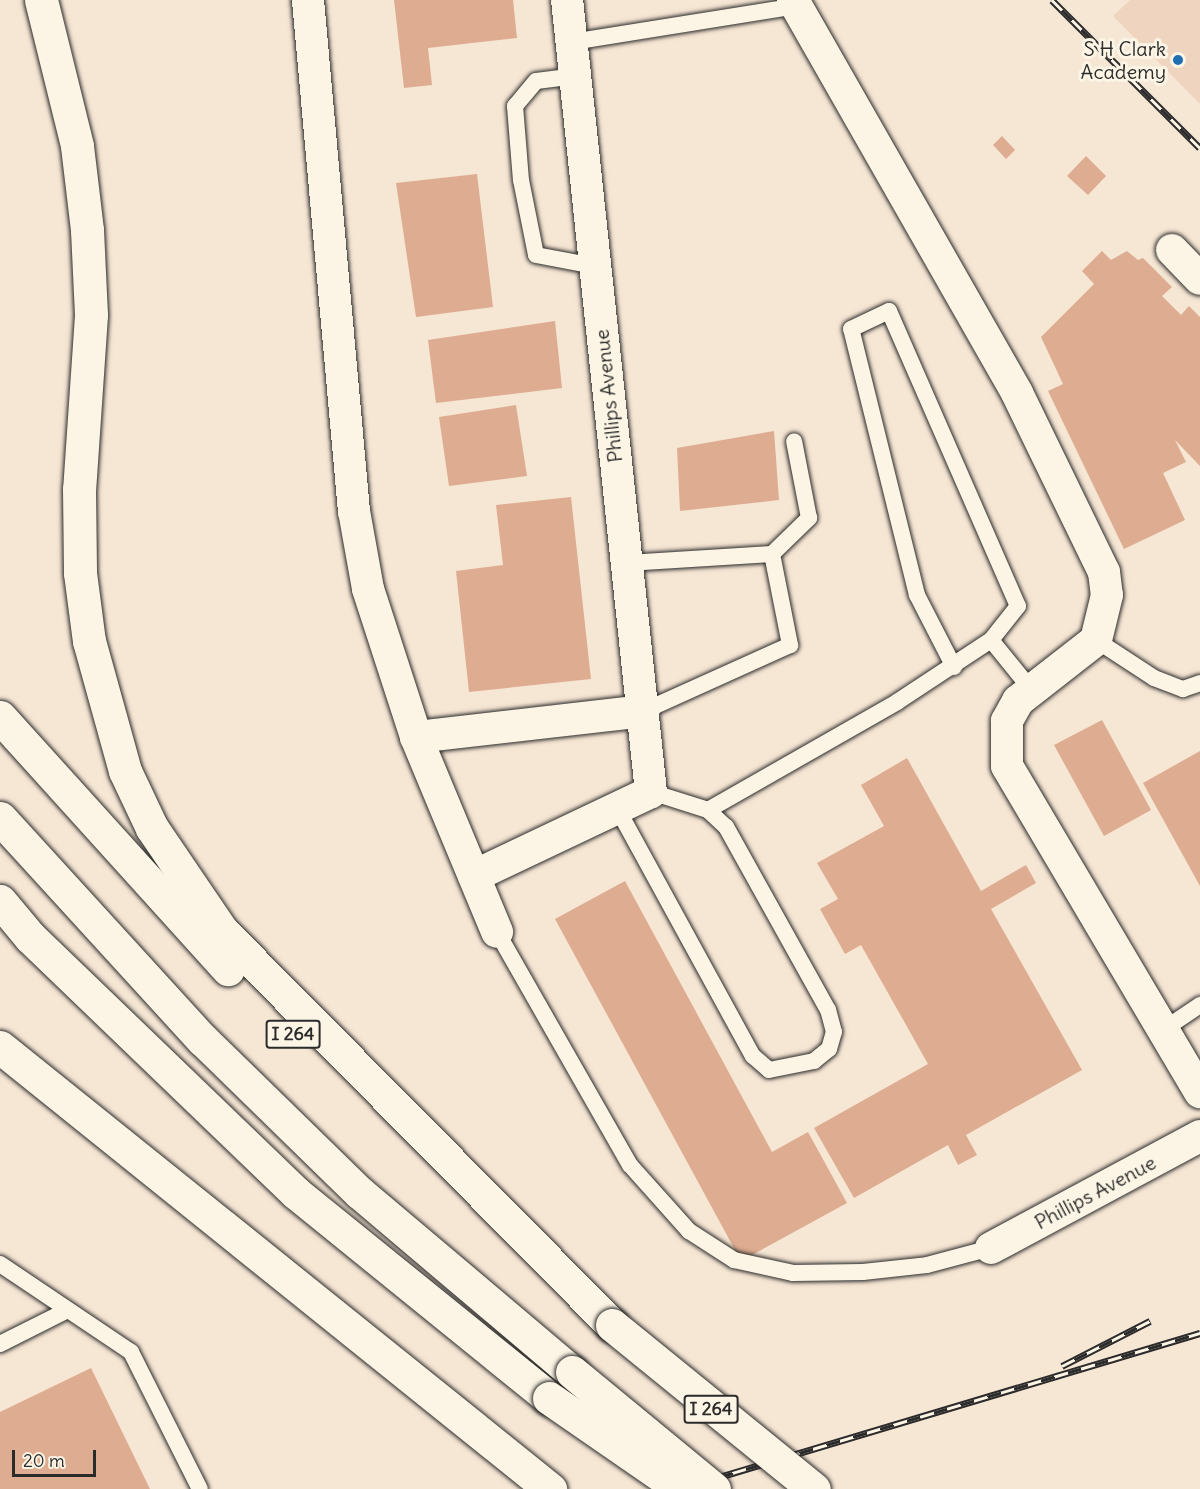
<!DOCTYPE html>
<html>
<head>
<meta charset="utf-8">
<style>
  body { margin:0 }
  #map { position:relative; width:1200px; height:1489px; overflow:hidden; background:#f6e6d4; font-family:Delius,sans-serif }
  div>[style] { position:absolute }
  .built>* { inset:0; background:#efd5c0 }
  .building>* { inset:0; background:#deac91 }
  .roads { filter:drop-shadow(0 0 2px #2b2b2b) drop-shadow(0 0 2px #2b2b2b) }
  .lane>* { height:16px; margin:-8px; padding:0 8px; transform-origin:8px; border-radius:8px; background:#fcf5e5 }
  .street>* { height:32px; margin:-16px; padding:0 16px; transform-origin:16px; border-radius:16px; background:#fcf5e5 }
  .highway>* { height:33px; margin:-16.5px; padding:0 16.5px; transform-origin:16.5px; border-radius:16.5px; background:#fcf5e5 }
  .rail>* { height:7px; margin-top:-3.5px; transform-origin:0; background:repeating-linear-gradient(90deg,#fcf5e5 0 14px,#2b2b2b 0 28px); box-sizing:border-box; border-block:2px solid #2b2b2b }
  .bridges { filter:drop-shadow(0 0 2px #2b2b2b) drop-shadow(0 0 2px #2b2b2b) }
  .highway-bridge>* { height:33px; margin:-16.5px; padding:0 16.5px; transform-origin:16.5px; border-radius:16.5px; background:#fcf5e5 }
  .dots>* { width:16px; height:16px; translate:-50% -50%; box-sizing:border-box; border:3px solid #fcf5e5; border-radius:50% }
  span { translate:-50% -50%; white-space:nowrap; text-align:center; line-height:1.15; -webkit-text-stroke:6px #fcf5e5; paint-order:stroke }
  .shield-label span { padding:2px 4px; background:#fcf5e5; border:2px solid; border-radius:4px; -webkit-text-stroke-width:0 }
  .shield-label { font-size:18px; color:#2b2b2b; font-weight:700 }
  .poi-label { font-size:20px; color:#2b2b2b }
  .right { translate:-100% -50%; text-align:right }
  .street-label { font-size:20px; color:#2b2b2b }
  .scale { position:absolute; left:12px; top:1450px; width:84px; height:27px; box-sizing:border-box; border:3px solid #2b2b2b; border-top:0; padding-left:8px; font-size:18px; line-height:21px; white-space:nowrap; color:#2b2b2b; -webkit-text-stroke:4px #fcf5e5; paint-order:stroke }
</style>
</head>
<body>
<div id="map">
  <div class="built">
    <i style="clip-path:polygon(1130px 0,1200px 0,1200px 104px,1113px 16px)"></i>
  </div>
  <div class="building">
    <i style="clip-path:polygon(394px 0,513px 0,517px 38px,428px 48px,432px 85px,404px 88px)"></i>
    <i style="clip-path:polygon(1002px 136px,1015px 150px,1006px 159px,993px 145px)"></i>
    <i style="clip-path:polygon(1086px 156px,1106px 176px,1088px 195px,1067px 176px)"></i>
    <i style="clip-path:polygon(477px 174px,493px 307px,416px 317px,396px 183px)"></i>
    <i style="clip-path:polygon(1102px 251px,1111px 260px,1127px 251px,1138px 260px,1143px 258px,1172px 287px,1162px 296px,1181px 315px,1189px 306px,1200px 317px,1200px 466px,1175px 440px,1186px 462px,1163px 473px,1185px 520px,1124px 549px,1048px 391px,1063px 384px,1041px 337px,1094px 284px,1082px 271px)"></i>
    <i style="clip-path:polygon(555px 321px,562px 388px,436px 403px,428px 340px)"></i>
    <i style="clip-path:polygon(516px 405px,527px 476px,449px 486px,439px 417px)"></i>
    <i style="clip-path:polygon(774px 431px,779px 500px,680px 511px,677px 448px)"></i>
    <i style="clip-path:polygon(571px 497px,591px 679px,469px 692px,456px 571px,503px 565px,496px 505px)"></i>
    <i style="clip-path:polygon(1102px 720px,1151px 810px,1104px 836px,1054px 745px)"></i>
    <i style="clip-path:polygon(1200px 751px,1200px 886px,1143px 783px)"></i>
    <i style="clip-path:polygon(907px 758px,981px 891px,1026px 865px,1036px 883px,991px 909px,1082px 1070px,966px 1135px,977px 1155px,958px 1165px,948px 1145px,854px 1198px,814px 1128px,928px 1064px,861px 945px,845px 954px,820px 909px,838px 899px,817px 863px,884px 826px,861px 785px)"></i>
    <i style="clip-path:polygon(625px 881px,772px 1152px,808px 1132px,847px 1203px,741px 1261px,555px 919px)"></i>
    <i style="clip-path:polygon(91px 1368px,150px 1489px,0 1489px,0 1412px)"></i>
  </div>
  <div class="roads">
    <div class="lane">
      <i style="left:572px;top:42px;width:227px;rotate:-9.1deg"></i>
      <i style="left:576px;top:76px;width:40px;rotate:172.9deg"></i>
      <i style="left:536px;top:81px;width:33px;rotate:130deg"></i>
      <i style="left:515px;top:106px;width:74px;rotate:85.4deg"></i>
      <i style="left:521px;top:180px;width:76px;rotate:78.7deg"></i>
      <i style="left:536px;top:255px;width:60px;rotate:10.6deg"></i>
      <i style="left:772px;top:554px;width:52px;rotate:-44.2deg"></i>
      <i style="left:809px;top:518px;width:78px;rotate:-101deg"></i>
      <i style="left:627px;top:563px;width:145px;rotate:-3.6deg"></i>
      <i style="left:772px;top:554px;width:93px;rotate:78.8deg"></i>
      <i style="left:790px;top:645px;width:160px;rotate:155.7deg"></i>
      <i style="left:1096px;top:640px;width:69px;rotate:33.2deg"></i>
      <i style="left:1154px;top:678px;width:31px;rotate:21deg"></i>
      <i style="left:1183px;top:689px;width:18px;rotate:-19deg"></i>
      <i style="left:954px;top:667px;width:81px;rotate:-117.2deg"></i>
      <i style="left:917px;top:595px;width:274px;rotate:-103.9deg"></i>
      <i style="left:851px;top:329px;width:42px;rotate:-25.3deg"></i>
      <i style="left:889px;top:311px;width:322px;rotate:66.4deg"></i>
      <i style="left:1018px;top:606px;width:43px;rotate:128.5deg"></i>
      <i style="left:617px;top:808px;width:283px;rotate:61.3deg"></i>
      <i style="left:753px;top:1056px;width:21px;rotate:41deg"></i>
      <i style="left:769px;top:1070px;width:46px;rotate:-11.3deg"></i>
      <i style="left:814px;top:1061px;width:19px;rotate:-39deg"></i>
      <i style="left:829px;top:1049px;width:18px;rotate:-74deg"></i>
      <i style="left:834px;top:1032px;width:23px;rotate:-105deg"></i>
      <i style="left:828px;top:1010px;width:210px;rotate:-119.1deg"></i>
      <i style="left:726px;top:827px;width:25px;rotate:-137deg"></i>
      <i style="left:708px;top:810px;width:60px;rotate:-162.5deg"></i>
      <i style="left:708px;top:810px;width:218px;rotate:-29.7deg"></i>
      <i style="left:897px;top:702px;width:113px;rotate:-33.4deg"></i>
      <i style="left:991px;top:640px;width:62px;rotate:50.9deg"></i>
      <i style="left:497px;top:932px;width:268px;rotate:60.3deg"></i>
      <i style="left:630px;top:1165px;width:89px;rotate:48.2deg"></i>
      <i style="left:689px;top:1231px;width:54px;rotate:32.8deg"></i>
      <i style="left:734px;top:1260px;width:60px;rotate:12.4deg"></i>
      <i style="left:793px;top:1273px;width:70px;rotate:-0.8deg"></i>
      <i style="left:863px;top:1272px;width:64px;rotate:-6.2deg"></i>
      <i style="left:927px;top:1265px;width:66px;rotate:-14.9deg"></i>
      <i style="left:1163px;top:1030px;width:45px;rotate:-34deg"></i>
      <i style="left:0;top:1264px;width:158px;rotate:33.9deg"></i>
      <i style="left:131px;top:1352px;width:153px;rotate:63.3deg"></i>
      <i style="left:0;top:1344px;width:76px;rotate:-26.6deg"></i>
    </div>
    <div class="street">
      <i style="left:308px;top:0;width:513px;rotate:84.86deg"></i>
      <i style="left:354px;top:511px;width:79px;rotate:79.8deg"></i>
      <i style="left:368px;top:589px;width:156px;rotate:72deg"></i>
      <i style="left:416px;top:737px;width:211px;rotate:67.4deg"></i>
      <i style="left:793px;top:0;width:452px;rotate:60.3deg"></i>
      <i style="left:1017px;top:393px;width:199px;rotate:64.1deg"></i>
      <i style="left:1104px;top:572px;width:23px;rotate:83deg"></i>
      <i style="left:1107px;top:595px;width:46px;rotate:103.7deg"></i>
      <i style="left:1096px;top:640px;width:99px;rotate:142deg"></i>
      <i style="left:1018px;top:701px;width:23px;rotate:119deg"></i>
      <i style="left:1007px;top:721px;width:45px;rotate:90deg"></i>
      <i style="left:1007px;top:766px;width:379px;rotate:59.4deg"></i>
      <i style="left:1172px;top:250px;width:40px;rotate:46deg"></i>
      <i style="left:416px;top:737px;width:229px;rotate:-6.5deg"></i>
      <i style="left:474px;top:876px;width:196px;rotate:-25.4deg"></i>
      <i style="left:651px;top:792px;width:796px;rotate:-96.05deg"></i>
      <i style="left:991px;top:1248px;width:237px;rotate:-28.2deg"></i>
    </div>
    <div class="highway">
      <i style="left:41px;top:0;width:150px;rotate:76.1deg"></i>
      <i style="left:77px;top:146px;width:85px;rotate:83.2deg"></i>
      <i style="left:87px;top:230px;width:85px;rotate:87.3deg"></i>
      <i style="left:91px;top:315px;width:174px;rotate:93.9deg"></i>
      <i style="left:79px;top:489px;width:84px;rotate:89.3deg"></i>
      <i style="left:80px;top:573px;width:69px;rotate:82.5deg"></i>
      <i style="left:89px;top:641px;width:135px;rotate:74.5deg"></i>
      <i style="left:125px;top:771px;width:63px;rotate:64.7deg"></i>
      <i style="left:152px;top:828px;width:125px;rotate:55.8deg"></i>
      <i style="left:222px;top:931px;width:554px;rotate:45.29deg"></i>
      <i style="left:0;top:717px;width:340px;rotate:47.9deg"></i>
      <i style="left:0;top:818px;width:301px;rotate:47.6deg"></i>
      <i style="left:203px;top:1040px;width:219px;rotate:44.3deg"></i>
      <i style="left:360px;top:1193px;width:277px;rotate:40.2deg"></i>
      <i style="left:0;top:901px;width:47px;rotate:50.2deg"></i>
      <i style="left:30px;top:937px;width:369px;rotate:43.9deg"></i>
      <i style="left:296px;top:1193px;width:326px;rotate:39deg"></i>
      <i style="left:0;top:1047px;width:706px;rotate:38.79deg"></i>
    </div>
  </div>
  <div class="rail">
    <i style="left:1052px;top:0;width:209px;rotate:45deg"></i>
    <i style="left:1062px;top:1366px;width:99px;rotate:-27.1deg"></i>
    <i style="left:679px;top:1489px;width:544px;rotate:-16.67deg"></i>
  </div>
  <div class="bridges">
    <div class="highway-bridge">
      <i style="left:612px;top:1325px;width:260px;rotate:39.1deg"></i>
      <i style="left:572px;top:1372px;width:184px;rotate:39.5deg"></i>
      <i style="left:549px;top:1398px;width:160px;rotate:34.6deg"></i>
    </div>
  </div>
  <div class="dots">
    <i style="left:1178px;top:60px;background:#1f6fb2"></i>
  </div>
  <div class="shield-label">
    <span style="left:293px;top:1034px">I 264</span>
    <span style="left:711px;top:1409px">I 264</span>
  </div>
  <div class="poi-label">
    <span class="right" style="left:1166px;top:60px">S H Clark<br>Academy</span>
  </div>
  <div class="street-label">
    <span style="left:608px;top:396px;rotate:-96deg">Phillips Avenue</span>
    <span style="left:1095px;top:1192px;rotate:-28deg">Phillips Avenue</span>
  </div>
  <div class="scale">20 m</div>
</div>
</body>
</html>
